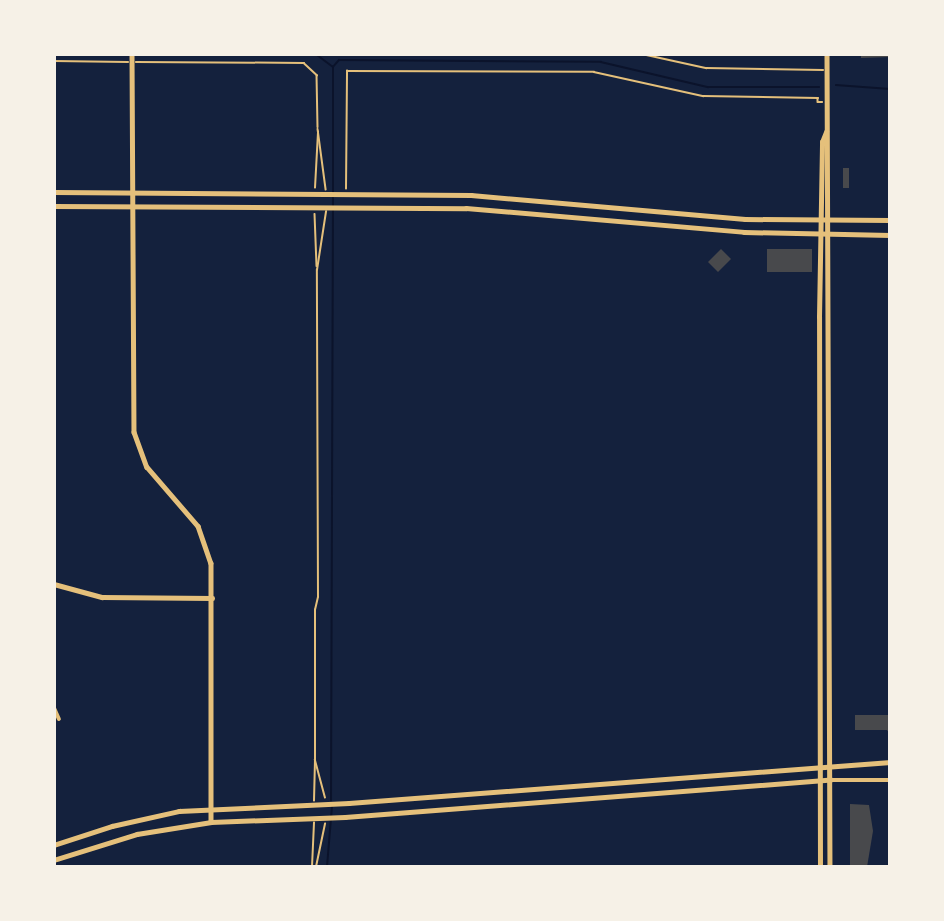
<!DOCTYPE html>
<html>
<head>
<meta charset="utf-8">
<style>
  body { margin:0 }
  #map { position:relative; width:944px; height:921px; overflow:hidden; background:#14213d; font-family:"Public Sans",sans-serif }
  div>[style] { position:absolute }
  .stream>* { height:1.5px; margin:-0.75px; padding:0 0.75px; transform-origin:0.75px; border-radius:0.75px; background:#0b132b }
  .building>* { inset:0; background:#48494c }
  .path>* { height:1.5px; margin:-0.75px; padding:0 0.75px; transform-origin:0.75px; border-radius:0.75px; background:#e5c07b }
  .minor>* { height:4px; margin:-2px; padding:0 2px; transform-origin:2px; border-radius:2px; background:#e5c07b }
  .tertiary>* { height:4.5px; margin:-2.25px; padding:0 2.25px; transform-origin:2.25px; border-radius:2.25px; background:#e5c07b }
  .secondary>* { height:4.5px; margin:-2.25px; padding:0 2.25px; transform-origin:2.25px; border-radius:2.25px; background:#e5c07b }
  span { translate:-50% -50%; white-space:nowrap; text-align:center; line-height:1.15; -webkit-text-stroke:5px #f6f1e7; paint-order:stroke }
  .frame { position:absolute; inset:0; border:56px solid #f6f1e7; pointer-events:none }
</style>
</head>
<body>
<div id="map">
  <div class="stream">
    <i style="left:316px;top:54px;width:20px;rotate:37deg"></i>
    <i style="left:836px;top:85px;width:54px;rotate:4.2deg"></i>
    <i style="left:333px;top:192px;width:125px;rotate:-90deg"></i>
    <i style="left:333px;top:67px;width:9px;rotate:-49deg"></i>
    <i style="left:339px;top:60px;width:262px;rotate:0.4deg"></i>
    <i style="left:601px;top:62px;width:110px;rotate:13.2deg"></i>
    <i style="left:708px;top:87px;width:111px"></i>
    <i style="left:331px;top:801px;width:604px;rotate:-89.81deg"></i>
    <i style="left:327px;top:867px;width:61px;rotate:-85.3deg"></i>
  </div>
  <div class="building">
    <i style="clip-path:polygon(861px 54px,890px 54px,890px 57px,861px 58px)"></i>
    <i style="clip-path:polygon(843px 168px,849px 168px,849px 188px,843px 188px)"></i>
    <i style="clip-path:polygon(721px 249px,731px 259px,718px 272px,708px 262px)"></i>
    <i style="clip-path:polygon(767px 249px,812px 249px,812px 272px,767px 272px)"></i>
    <i style="clip-path:polygon(855px 715px,890px 715px,890px 734px,887px 730px,855px 730px)"></i>
    <i style="clip-path:polygon(850px 804px,869px 805px,873px 831px,867px 867px,850px 867px)"></i>
  </div>
  <div class="path">
    <i style="left:642px;top:54px;width:66px;rotate:12.3deg"></i>
    <i style="left:706px;top:68px;width:117px;rotate:1deg"></i>
    <i style="left:54px;top:61px;width:74px;rotate:0.8deg"></i>
    <i style="left:136px;top:62px;width:168px;rotate:0.3deg"></i>
    <i style="left:304px;top:63px;width:18px;rotate:43deg"></i>
    <i style="left:317px;top:75px;width:52px;rotate:88.9deg"></i>
    <i style="left:318px;top:129px;width:61px;rotate:82.4deg"></i>
    <i style="left:315px;top:188px;width:56px;rotate:-86.9deg"></i>
    <i style="left:346px;top:189px;width:118px;rotate:-89.5deg"></i>
    <i style="left:347px;top:71px;width:247px;rotate:0.2deg"></i>
    <i style="left:594px;top:72px;width:112px;rotate:12.4deg"></i>
    <i style="left:703px;top:96px;width:115px;rotate:1deg"></i>
    <i style="left:818px;top:98px;width:4px;rotate:90deg"></i>
    <i style="left:818px;top:102px;width:4px"></i>
    <i style="left:315px;top:214px;width:52px;rotate:87.8deg"></i>
    <i style="left:325px;top:798px;width:39px;rotate:-105deg"></i>
    <i style="left:315px;top:760px;width:150px;rotate:-90deg"></i>
    <i style="left:315px;top:610px;width:13px;rotate:-77deg"></i>
    <i style="left:318px;top:597px;width:327px;rotate:-90.2deg"></i>
    <i style="left:317px;top:270px;width:59px;rotate:-81.2deg"></i>
    <i style="left:314px;top:801px;width:41px;rotate:-88.6deg"></i>
    <i style="left:312px;top:867px;width:44px;rotate:-87.4deg"></i>
    <i style="left:316px;top:867px;width:44px;rotate:-78.2deg"></i>
  </div>
  <div class="minor">
    <i style="left:54px;top:708px;width:12px;rotate:66deg"></i>
  </div>
  <div class="tertiary">
    <i style="left:132px;top:54px;width:378px;rotate:89.7deg"></i>
    <i style="left:134px;top:432px;width:37px;rotate:70deg"></i>
    <i style="left:147px;top:467px;width:78px;rotate:49.2deg"></i>
    <i style="left:198px;top:526px;width:39px;rotate:71deg"></i>
    <i style="left:211px;top:563px;width:259px;rotate:90deg"></i>
    <i style="left:827px;top:54px;width:813px;rotate:89.79deg"></i>
    <i style="left:54px;top:584px;width:50px;rotate:15.2deg"></i>
    <i style="left:102px;top:597px;width:110px;rotate:0.5deg"></i>
    <i style="left:820px;top:867px;width:550px;rotate:-90.1deg"></i>
    <i style="left:819px;top:317px;width:175px;rotate:-89deg"></i>
    <i style="left:822px;top:142px;width:11px;rotate:-68deg"></i>
  </div>
  <div class="secondary">
    <i style="left:54px;top:192px;width:417px;rotate:0.4deg"></i>
    <i style="left:471px;top:195px;width:275px;rotate:5deg"></i>
    <i style="left:745px;top:219px;width:145px;rotate:0.4deg"></i>
    <i style="left:54px;top:206px;width:412px;rotate:0.3deg"></i>
    <i style="left:466px;top:208px;width:279px;rotate:4.9deg"></i>
    <i style="left:744px;top:232px;width:146px;rotate:1.2deg"></i>
    <i style="left:54px;top:845px;width:61px;rotate:-18.1deg"></i>
    <i style="left:112px;top:826px;width:69px;rotate:-12.6deg"></i>
    <i style="left:179px;top:811px;width:170px;rotate:-2.7deg"></i>
    <i style="left:349px;top:803px;width:543px;rotate:-4.33deg"></i>
    <i style="left:54px;top:860px;width:87px;rotate:-17.4deg"></i>
    <i style="left:137px;top:834px;width:75px;rotate:-9.2deg"></i>
    <i style="left:211px;top:822px;width:134px;rotate:-2.1deg"></i>
    <i style="left:345px;top:817px;width:487px;rotate:-4.4deg"></i>
    <i style="left:831px;top:780px;width:59px"></i>
  </div>
  <div class="frame"></div>
</div>
</body>
</html>
